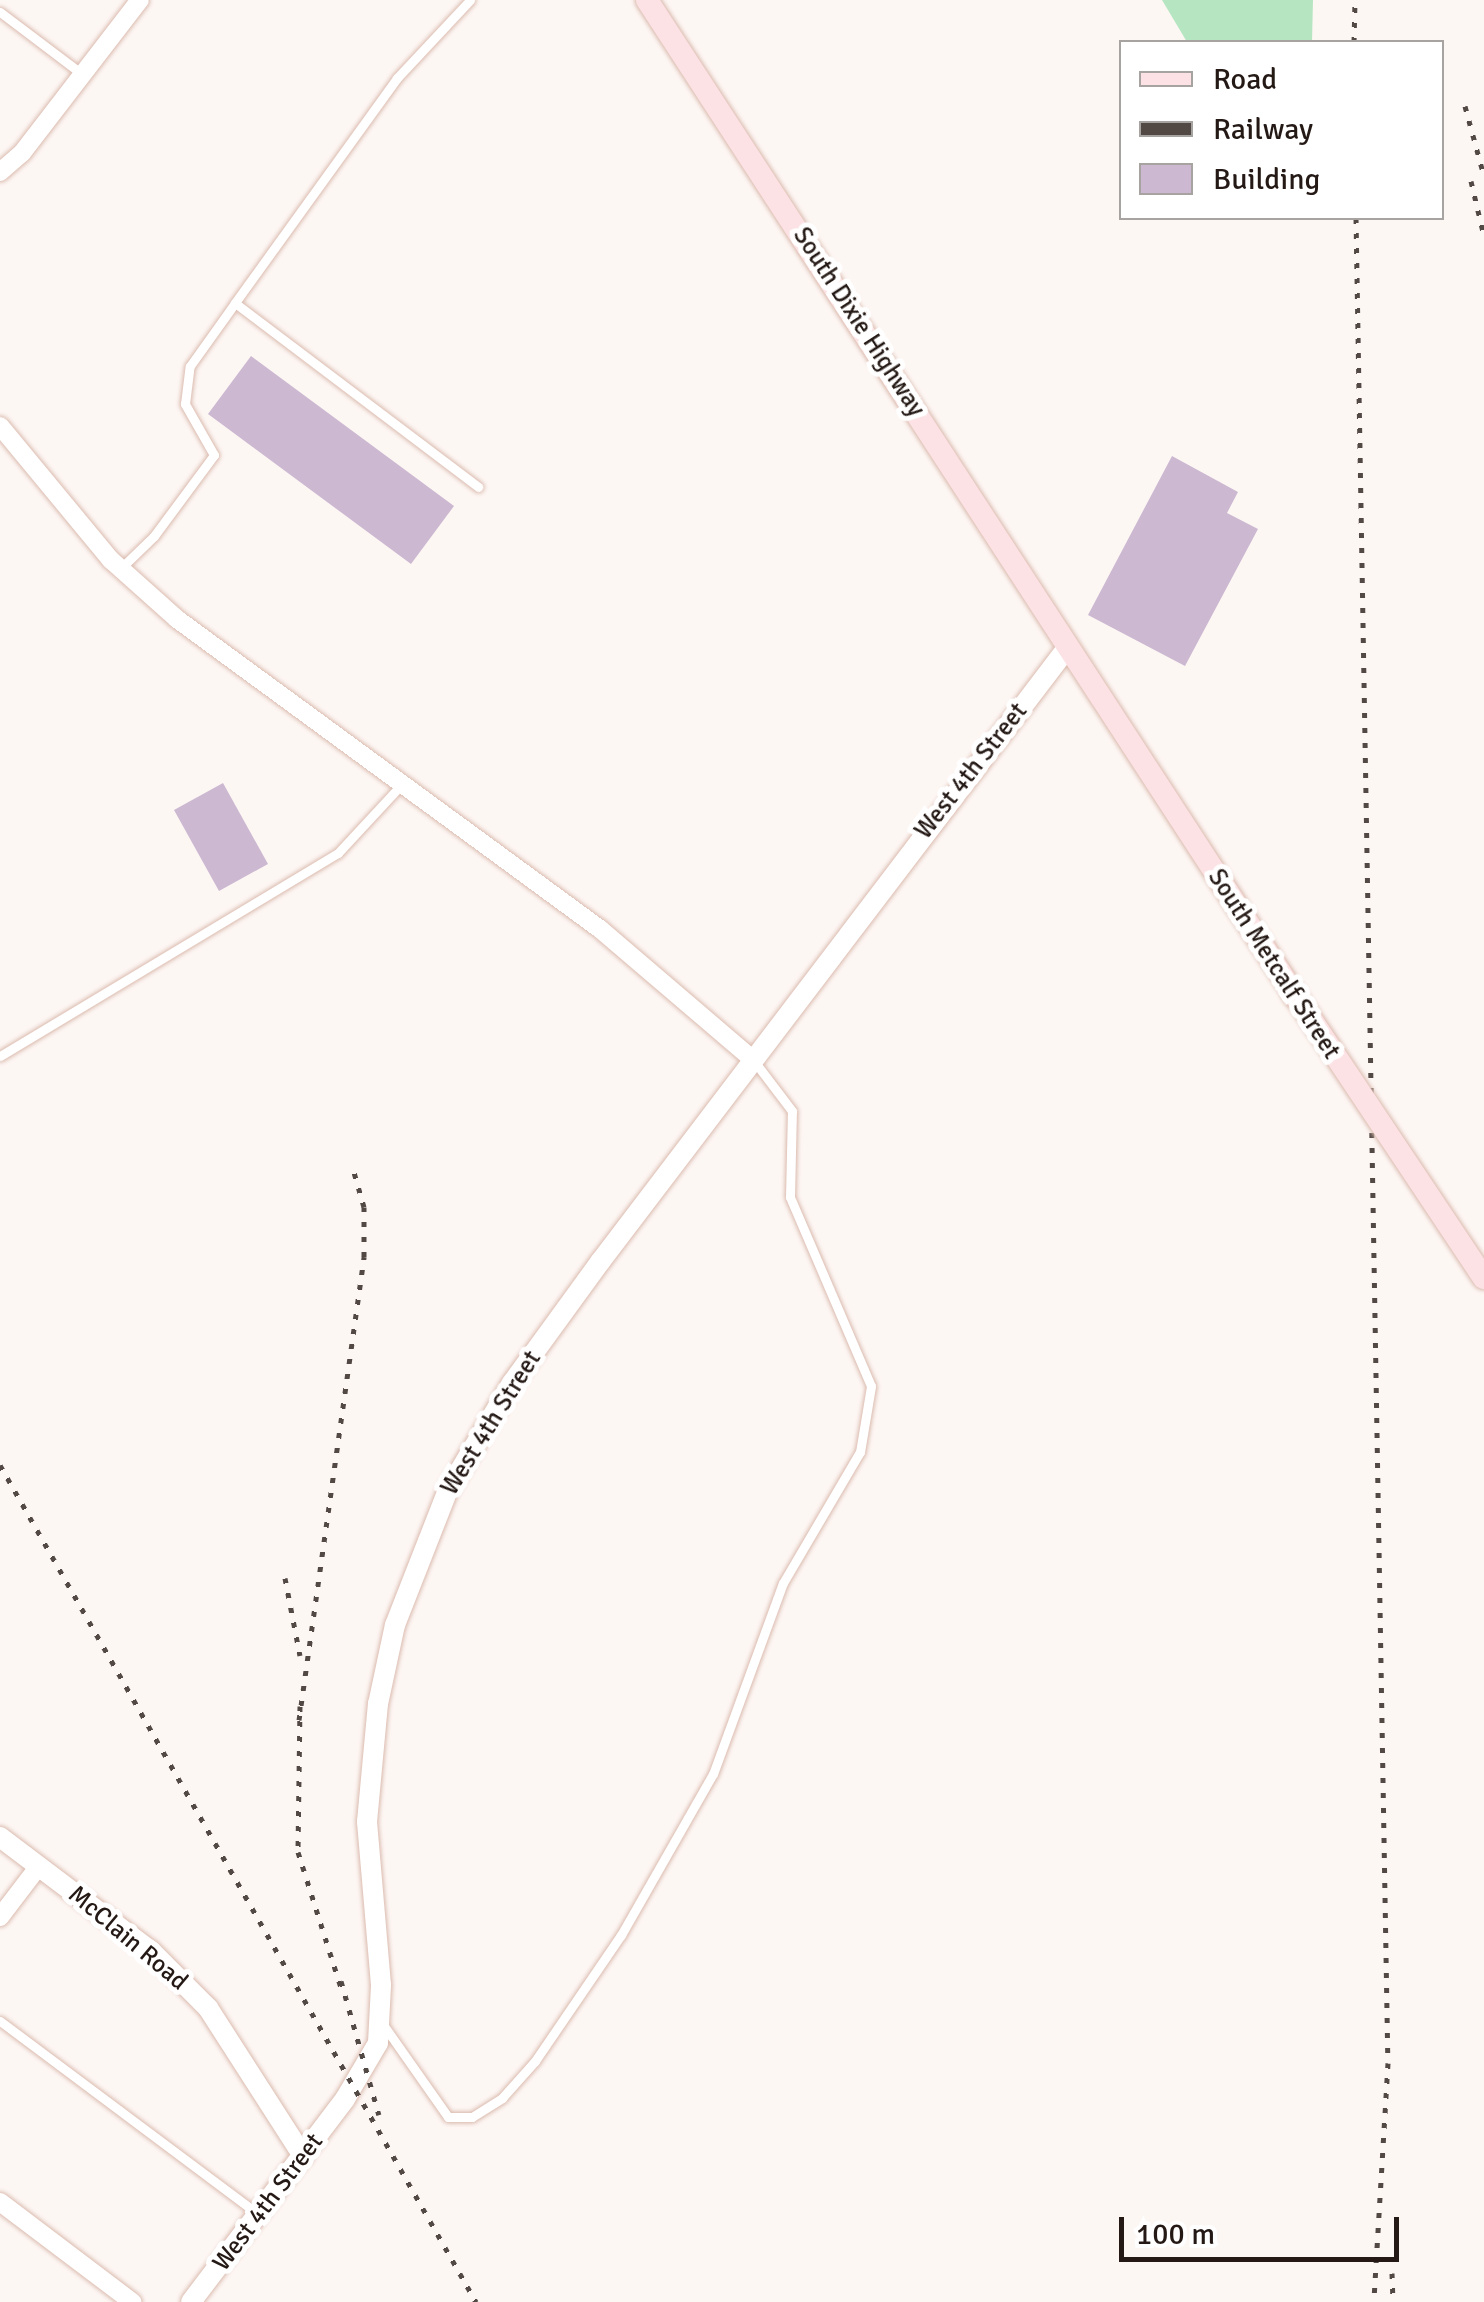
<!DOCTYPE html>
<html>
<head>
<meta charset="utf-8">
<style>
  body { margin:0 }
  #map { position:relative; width:1484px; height:2302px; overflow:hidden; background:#fdf7f4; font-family:Signika,sans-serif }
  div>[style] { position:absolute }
  .green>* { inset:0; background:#b6e6c1 }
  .building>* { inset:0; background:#ccb8d1 }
  .roads { filter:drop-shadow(0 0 2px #dbbbaf) drop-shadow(0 0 2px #dbbbaf) }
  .service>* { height:9px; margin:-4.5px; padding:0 4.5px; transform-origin:4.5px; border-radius:4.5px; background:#fff }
  .minor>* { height:18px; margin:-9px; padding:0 9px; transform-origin:9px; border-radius:9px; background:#fff }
  .tertiary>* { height:20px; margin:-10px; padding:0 10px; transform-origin:10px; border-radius:10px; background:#fff }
  .secondary>* { height:22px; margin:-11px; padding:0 11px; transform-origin:11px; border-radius:11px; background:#fce2e4 }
  .rail>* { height:5px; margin-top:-2.5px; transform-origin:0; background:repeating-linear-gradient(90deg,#524844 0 5px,transparent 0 15px) }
  .bridges { filter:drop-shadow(0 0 2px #dbbbaf) drop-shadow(0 0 2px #dbbbaf) }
  .secondary-bridge>* { height:22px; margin:-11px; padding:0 11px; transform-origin:11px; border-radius:11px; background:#fce2e4 }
  span { translate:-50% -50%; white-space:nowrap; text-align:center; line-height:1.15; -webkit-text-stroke:10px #fff; paint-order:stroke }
  .street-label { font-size:25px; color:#241915 }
  .legend { position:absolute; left:1119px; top:40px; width:325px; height:180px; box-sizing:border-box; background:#fff; border:2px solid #a7a3a1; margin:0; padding:12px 18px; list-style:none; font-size:30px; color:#241915 }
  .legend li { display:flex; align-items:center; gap:20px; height:50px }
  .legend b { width:50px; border:2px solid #a7a3a1 }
  .scale { position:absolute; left:1119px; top:2217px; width:280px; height:45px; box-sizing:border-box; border:5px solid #241915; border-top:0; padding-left:12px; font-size:30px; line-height:35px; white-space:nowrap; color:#241915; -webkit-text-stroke:8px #fff; paint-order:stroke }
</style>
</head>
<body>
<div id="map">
  <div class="green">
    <i style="clip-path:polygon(1162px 0,1313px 0,1312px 42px,1187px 42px)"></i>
  </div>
  <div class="building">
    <i style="clip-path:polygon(251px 356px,454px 506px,411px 564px,208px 414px)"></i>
    <i style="clip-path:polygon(1172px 456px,1238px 492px,1227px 513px,1258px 529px,1185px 666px,1088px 615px)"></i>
    <i style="clip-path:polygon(223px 783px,268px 864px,219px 891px,174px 810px)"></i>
  </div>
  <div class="roads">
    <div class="service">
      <i style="left:470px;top:0;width:107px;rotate:133.1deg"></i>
      <i style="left:397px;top:78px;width:277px;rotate:125.8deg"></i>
      <i style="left:235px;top:303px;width:305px;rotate:37.1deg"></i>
      <i style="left:0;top:12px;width:103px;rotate:37.1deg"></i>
      <i style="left:121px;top:568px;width:46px;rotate:-44.1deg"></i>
      <i style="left:154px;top:536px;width:101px;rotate:-53.5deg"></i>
      <i style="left:214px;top:455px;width:59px;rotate:-119.6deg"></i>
      <i style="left:185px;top:404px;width:38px;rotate:-83deg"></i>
      <i style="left:190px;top:366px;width:77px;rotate:-54.5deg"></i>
      <i style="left:0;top:1056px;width:394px;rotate:-31deg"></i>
      <i style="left:338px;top:853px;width:93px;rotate:-47.2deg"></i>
      <i style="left:0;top:2021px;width:322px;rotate:36.8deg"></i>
      <i style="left:382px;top:2023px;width:115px;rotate:54.9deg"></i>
      <i style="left:448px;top:2117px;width:24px"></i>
      <i style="left:472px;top:2117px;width:36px;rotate:-32deg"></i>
      <i style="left:502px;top:2098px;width:50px;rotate:-48.3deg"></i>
      <i style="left:535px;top:2061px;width:153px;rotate:-55.7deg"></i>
      <i style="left:621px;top:1935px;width:185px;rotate:-60.3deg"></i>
      <i style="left:713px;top:1774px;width:203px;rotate:-69.9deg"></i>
      <i style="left:783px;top:1583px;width:152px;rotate:-59.6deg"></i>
      <i style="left:860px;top:1452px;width:67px;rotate:-80.5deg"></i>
      <i style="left:871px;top:1386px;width:206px;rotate:-113.2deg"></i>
      <i style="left:790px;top:1197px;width:86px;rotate:-88.7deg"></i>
      <i style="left:792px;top:1111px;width:63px;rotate:-127.2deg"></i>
    </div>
    <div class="minor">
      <i style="left:0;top:172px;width:29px;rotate:-41deg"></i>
      <i style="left:22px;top:153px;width:193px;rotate:-52.4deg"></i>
      <i style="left:0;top:426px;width:174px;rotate:50.4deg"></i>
      <i style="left:111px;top:560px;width:89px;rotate:41.8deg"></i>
      <i style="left:177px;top:619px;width:524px;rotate:36.24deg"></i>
      <i style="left:600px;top:929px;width:200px;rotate:40.5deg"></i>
      <i style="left:0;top:1917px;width:64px;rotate:-52.6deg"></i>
      <i style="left:0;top:2202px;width:166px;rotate:37.1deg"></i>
    </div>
    <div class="tertiary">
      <i style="left:0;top:1837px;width:189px;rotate:37.1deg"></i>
      <i style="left:151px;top:1951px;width:81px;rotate:45deg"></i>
      <i style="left:208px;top:2008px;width:176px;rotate:57.3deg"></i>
      <i style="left:191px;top:2302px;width:255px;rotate:-52.8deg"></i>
      <i style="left:345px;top:2099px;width:65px;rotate:-59.5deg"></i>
      <i style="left:378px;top:2043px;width:58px;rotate:-87deg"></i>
      <i style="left:381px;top:1985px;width:164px;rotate:-94.9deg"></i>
      <i style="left:367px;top:1822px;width:119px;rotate:-84.7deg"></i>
      <i style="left:378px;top:1704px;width:81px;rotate:-77.9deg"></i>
      <i style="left:395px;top:1625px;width:143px;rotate:-68.6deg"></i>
      <i style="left:447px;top:1492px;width:127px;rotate:-59.2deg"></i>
      <i style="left:512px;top:1383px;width:150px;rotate:-54deg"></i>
      <i style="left:600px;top:1262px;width:771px;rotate:-52.74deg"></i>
    </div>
    <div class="secondary">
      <i style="left:647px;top:0;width:1187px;rotate:56.93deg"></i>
    </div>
  </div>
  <div class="rail">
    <i style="left:1354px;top:42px;width:42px;rotate:-88.6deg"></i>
    <i style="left:1465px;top:106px;width:73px;rotate:74.8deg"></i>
    <i style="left:1471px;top:181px;width:57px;rotate:76.7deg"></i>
    <i style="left:1356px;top:218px;width:1845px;rotate:89.01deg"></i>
    <i style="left:1388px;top:2063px;width:239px;rotate:93.4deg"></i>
    <i style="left:0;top:1465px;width:963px;rotate:60.37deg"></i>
    <i style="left:285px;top:1578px;width:79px;rotate:79.1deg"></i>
    <i style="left:300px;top:1706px;width:146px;rotate:90.8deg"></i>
    <i style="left:298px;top:1852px;width:149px;rotate:72.4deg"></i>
    <i style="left:299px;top:1720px;width:468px;rotate:-82deg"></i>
    <i style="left:364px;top:1257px;width:50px;rotate:-90deg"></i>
    <i style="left:364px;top:1207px;width:40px;rotate:-106deg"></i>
    <i style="left:341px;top:1981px;width:139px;rotate:74.2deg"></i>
    <i style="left:1392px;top:2273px;width:29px;rotate:88deg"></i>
  </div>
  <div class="bridges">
    <div class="secondary-bridge">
      <i style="left:1295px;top:995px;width:340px;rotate:56.3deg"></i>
    </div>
  </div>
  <div class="street-label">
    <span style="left:859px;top:322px;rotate:57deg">South Dixie Highway</span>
    <span style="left:971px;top:771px;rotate:-52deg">West 4th Street</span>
    <span style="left:1274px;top:964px;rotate:57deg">South Metcalf Street</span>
    <span style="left:491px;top:1423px;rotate:-58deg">West 4th Street</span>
    <span style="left:128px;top:1938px;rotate:40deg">McClain Road</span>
    <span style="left:268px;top:2202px;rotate:-53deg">West 4th Street</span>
  </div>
  <ul class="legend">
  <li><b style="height:12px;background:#fce2e4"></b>Road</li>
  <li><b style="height:12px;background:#524844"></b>Railway</li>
  <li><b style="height:28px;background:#ccb8d1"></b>Building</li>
  </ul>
  <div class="scale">100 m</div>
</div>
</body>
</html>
